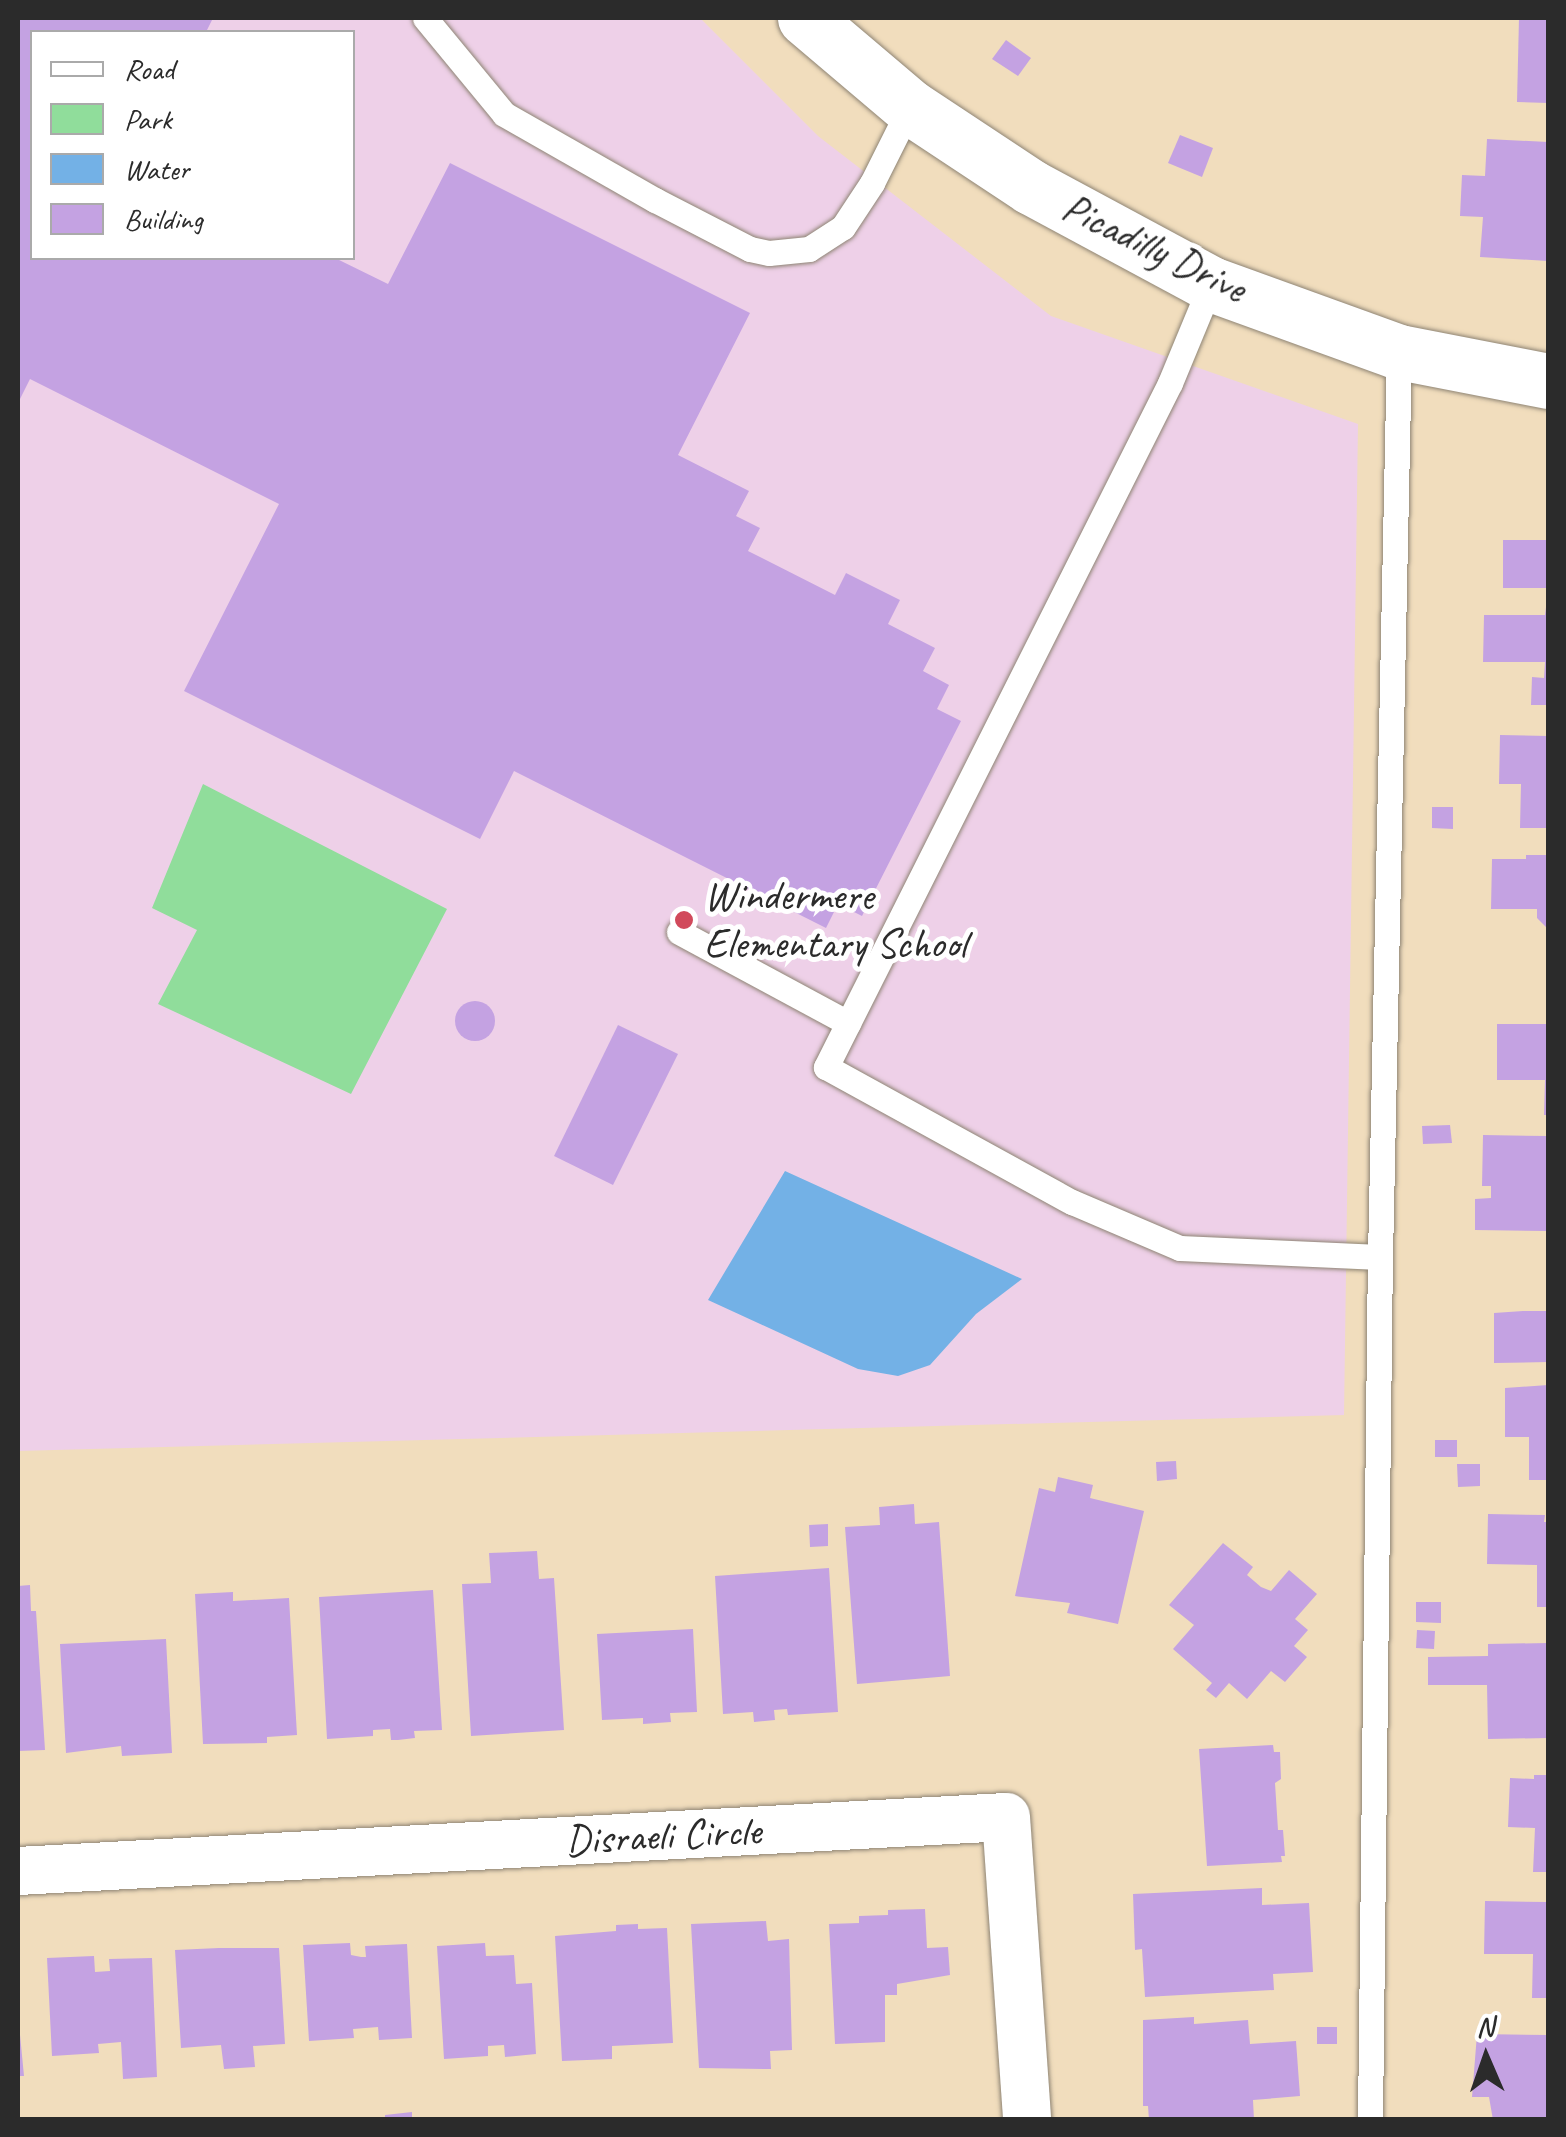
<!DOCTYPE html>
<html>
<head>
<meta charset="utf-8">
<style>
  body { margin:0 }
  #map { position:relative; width:1566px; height:2137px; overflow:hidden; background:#f1ddbd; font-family:Caveat,sans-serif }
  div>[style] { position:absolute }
  .built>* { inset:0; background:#eed0e8 }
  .green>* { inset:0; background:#90dd9b }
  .water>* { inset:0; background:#73b1e6 }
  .building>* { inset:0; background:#c4a2e2 }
  .round { border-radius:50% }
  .roads { filter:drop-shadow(0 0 2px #8e8474) drop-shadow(0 0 2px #8e8474) }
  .service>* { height:25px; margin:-12.5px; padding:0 12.5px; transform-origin:12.5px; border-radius:12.5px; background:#fff }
  .minor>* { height:48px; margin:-24px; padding:0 24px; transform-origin:24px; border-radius:24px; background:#fff }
  .tertiary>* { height:55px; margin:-27.5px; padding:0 27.5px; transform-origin:27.5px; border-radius:27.5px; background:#fff }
  .dots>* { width:28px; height:28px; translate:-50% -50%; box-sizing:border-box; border:5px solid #fff; border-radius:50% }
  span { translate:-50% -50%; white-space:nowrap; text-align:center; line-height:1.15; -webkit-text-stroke:10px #fff; paint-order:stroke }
  .street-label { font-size:42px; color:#2b2b2b }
  .poi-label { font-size:42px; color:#2b2b2b }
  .left { translate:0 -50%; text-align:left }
  .frame { position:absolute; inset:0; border:20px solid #2b2b2b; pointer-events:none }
  .legend { position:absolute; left:30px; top:30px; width:325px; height:230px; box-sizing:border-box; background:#fff; border:2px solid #aaa; margin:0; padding:12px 18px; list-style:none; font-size:30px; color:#2b2b2b }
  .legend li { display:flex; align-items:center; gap:20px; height:50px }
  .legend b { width:50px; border:2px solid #aaa }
  .north { position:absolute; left:1436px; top:2007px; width:100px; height:100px; -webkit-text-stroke:8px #fff; paint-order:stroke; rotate:358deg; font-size:28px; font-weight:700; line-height:40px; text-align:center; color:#2b2b2b }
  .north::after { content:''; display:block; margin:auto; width:35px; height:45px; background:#2b2b2b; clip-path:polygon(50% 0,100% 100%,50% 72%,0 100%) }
</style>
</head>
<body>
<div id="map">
  <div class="built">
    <i style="clip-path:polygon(evenodd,18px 18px,700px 18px,818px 136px,1051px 316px,1358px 424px,1344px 1415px,18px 1451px,18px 18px,32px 32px,352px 32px,352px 258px,32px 258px,32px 32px)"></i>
  </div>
  <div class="green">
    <i style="clip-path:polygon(203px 784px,447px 909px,351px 1094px,158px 1004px,197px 930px,152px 908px)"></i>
  </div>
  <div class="water">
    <i style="clip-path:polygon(785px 1171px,1022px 1279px,976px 1314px,930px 1365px,898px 1376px,858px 1369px,708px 1300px)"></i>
  </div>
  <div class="building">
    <i style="clip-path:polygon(18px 18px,213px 18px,206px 32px,32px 32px,32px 258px,335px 258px,388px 284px,450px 163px,750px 313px,678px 455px,749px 491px,736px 516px,760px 528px,748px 551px,835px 595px,846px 573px,900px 600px,888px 624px,935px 648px,923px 671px,949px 685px,937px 709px,961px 721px,862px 916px,838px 904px,826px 928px,514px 771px,480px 839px,184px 691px,279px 504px,30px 379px,18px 403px)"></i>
    <i style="clip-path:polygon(1519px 18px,1548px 18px,1548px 103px,1517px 102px)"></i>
    <i style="clip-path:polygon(1006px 40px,1031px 58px,1018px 76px,992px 59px)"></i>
    <i style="clip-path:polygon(1180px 135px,1213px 148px,1202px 177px,1168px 163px)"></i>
    <i style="clip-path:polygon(1487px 139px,1548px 142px,1548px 261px,1480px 257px,1483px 217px,1460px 216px,1462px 175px,1485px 176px)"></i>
    <i style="clip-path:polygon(1503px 540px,1548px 540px,1548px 588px,1503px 588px)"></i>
    <i style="clip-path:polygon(1546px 607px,1548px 705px,1531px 705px,1532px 677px,1544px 678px,1545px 662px,1483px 662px,1484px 615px,1545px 615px)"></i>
    <i style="clip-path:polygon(1500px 735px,1548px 736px,1548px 828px,1520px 828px,1521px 784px,1499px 784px)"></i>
    <i style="clip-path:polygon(1432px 807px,1453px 807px,1453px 829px,1432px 828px)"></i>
    <i style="clip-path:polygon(1526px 855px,1548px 855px,1548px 929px,1537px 918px,1537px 909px,1491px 909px,1492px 859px,1526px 859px)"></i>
    <i class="round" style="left:455px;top:1001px;width:40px;height:40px"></i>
    <i style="clip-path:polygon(1497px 1024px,1548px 1024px,1548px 1115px,1544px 1115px,1545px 1080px,1497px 1080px)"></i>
    <i style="clip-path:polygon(618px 1025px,678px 1054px,613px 1185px,554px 1156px)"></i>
    <i style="clip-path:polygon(1450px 1125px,1452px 1143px,1423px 1144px,1422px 1126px)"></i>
    <i style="clip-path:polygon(1483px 1135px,1548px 1136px,1548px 1231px,1475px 1230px,1475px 1199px,1491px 1198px,1491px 1186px,1482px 1186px)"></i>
    <i style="clip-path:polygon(1523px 1311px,1548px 1311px,1548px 1362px,1494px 1363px,1494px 1313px)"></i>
    <i style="clip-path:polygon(1548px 1385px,1548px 1480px,1529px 1480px,1529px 1437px,1505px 1437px,1505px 1388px)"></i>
    <i style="clip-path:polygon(1435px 1440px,1457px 1440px,1457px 1457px,1435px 1457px)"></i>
    <i style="clip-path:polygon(1176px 1461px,1177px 1479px,1157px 1481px,1156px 1462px)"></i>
    <i style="clip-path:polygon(1457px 1464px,1480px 1464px,1480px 1486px,1458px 1487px)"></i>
    <i style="clip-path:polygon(1058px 1477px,1093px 1485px,1090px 1498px,1144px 1511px,1118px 1624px,1067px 1613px,1070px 1603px,1015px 1596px,1039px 1488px,1055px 1492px)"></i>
    <i style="clip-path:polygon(914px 1504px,915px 1524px,939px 1522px,950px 1676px,857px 1684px,845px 1527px,880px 1525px,879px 1507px)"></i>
    <i style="clip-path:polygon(1488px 1514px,1545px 1515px,1544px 1522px,1548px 1522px,1548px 1607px,1537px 1607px,1537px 1565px,1487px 1564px)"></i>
    <i style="clip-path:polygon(828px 1524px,828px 1546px,810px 1547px,809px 1525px)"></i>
    <i style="clip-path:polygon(1223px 1543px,1253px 1567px,1247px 1575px,1261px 1587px,1271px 1591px,1289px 1570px,1317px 1594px,1295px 1619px,1308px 1630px,1294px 1646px,1307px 1657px,1285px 1682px,1271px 1671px,1247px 1699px,1229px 1683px,1216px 1698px,1206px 1690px,1212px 1683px,1173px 1649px,1194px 1625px,1169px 1605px)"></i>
    <i style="clip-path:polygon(537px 1551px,539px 1579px,554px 1578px,564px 1730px,471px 1736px,462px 1584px,491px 1583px,489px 1553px)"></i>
    <i style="clip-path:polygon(829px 1568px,838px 1712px,788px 1715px,787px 1709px,774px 1710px,775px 1720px,754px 1722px,753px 1712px,723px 1714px,715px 1576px)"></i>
    <i style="clip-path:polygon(30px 1585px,31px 1611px,36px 1611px,45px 1750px,18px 1751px,18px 1586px)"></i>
    <i style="clip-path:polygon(433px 1590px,442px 1730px,414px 1731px,415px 1738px,398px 1740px,391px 1740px,390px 1729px,373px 1730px,373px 1736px,327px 1739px,319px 1597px)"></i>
    <i style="clip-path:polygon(233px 1592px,233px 1601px,289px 1598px,297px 1735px,267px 1737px,267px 1743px,203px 1744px,195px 1594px)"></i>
    <i style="clip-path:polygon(1416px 1602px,1441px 1602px,1441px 1623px,1416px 1622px)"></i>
    <i style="clip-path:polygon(693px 1629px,697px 1712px,670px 1713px,671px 1722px,643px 1724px,643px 1718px,602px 1720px,597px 1634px)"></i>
    <i style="clip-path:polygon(1417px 1630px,1435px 1631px,1434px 1649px,1416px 1648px)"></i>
    <i style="clip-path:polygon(166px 1639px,172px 1753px,122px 1756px,121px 1746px,66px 1753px,60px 1644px)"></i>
    <i style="clip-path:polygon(1548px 1643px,1548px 1738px,1488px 1739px,1487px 1685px,1428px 1685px,1428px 1657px,1488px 1656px,1488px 1644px)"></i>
    <i style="clip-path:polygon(1273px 1745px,1274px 1752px,1280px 1752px,1281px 1779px,1275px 1783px,1278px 1830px,1283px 1830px,1285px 1856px,1281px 1856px,1282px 1862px,1207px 1866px,1199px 1749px)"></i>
    <i style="clip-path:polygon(1534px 1775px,1548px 1775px,1548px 1872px,1533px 1872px,1535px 1828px,1508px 1827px,1510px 1778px,1534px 1779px)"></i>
    <i style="clip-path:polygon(1262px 1888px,1262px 1905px,1309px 1903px,1313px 1972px,1273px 1974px,1274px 1990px,1145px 1997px,1142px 1949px,1135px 1950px,1133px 1894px)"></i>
    <i style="clip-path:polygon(1485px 1901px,1546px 1902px,1548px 1998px,1532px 1998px,1533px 1954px,1484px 1954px)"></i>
    <i style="clip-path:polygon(925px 1909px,927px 1948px,948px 1947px,950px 1975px,897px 1984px,897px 1995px,885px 1995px,885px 2042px,835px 2044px,829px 1924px,859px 1923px,859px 1916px,888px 1915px,888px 1910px)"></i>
    <i style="clip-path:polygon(766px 1921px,768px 1941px,789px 1939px,792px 2050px,770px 2051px,771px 2069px,699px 2068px,691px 1924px)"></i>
    <i style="clip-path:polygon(638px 1924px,638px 1929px,667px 1928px,673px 2043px,612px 2046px,612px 2059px,562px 2061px,555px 1936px,616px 1931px,616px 1925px)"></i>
    <i style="clip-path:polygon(350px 1943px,351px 1955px,361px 1957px,366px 1957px,365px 1946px,407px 1944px,412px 2038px,379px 2040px,378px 2027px,353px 2029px,354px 2038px,309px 2041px,303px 1945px)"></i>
    <i style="clip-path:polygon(485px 1943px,486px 1956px,514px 1955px,516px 1984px,532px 1983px,536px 2054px,505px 2057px,504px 2045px,488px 2046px,488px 2056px,444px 2059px,437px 1946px)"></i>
    <i style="clip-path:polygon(219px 1948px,279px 1948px,285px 2044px,253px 2046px,255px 2067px,224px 2069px,221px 2045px,181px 2048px,175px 1950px)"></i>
    <i style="clip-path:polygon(94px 1956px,95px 1972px,110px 1971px,109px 1959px,152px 1958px,157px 2077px,123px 2079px,121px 2042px,98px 2044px,99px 2053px,52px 2056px,47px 1958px)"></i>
    <i style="clip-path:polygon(18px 2014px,24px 2076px,18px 2076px)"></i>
    <i style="clip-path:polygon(1194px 2017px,1194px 2024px,1248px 2020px,1250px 2044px,1296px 2041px,1300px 2096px,1253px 2100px,1254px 2120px,1149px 2120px,1148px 2106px,1143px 2106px,1143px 2020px)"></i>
    <i style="clip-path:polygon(1317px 2027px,1337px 2027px,1337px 2044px,1317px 2044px)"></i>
    <i style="clip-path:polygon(1477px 2034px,1548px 2035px,1548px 2120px,1493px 2120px,1489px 2097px,1472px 2097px)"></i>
    <i style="clip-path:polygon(412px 2112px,412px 2120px,385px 2120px,385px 2115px)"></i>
  </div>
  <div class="roads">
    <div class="service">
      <i style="left:425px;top:18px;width:124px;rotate:50.5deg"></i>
      <i style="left:504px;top:114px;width:174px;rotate:29.7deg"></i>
      <i style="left:655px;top:200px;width:107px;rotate:27.3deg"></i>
      <i style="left:750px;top:249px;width:19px;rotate:12deg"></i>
      <i style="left:769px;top:253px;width:40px;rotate:-5.7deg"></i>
      <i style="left:809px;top:249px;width:40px;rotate:-32.9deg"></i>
      <i style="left:843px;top:227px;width:53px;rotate:-56.6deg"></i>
      <i style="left:872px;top:183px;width:85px;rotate:-63.4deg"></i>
      <i style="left:1211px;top:284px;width:107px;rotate:112.5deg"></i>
      <i style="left:1170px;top:383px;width:766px;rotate:116.7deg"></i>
      <i style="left:826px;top:1067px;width:281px;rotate:28.8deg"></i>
      <i style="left:1072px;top:1202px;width:117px;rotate:23.1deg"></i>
      <i style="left:1180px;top:1248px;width:200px;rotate:2.6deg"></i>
      <i style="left:679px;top:932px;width:192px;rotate:28.3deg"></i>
      <i style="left:1370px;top:2120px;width:863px;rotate:-89.34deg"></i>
      <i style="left:1380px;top:1257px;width:905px;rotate:-88.8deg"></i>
    </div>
    <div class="minor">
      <i style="left:18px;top:1871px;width:989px;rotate:-3.13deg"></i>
      <i style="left:1006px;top:1817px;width:304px;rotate:86deg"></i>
    </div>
    <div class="tertiary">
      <i style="left:805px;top:18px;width:138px;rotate:40.3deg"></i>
      <i style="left:910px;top:107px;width:145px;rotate:33.5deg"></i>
      <i style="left:1031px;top:187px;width:204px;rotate:28.3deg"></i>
      <i style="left:1211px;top:284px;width:200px;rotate:19.9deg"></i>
      <i style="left:1399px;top:352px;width:152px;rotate:11deg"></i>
    </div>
  </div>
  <div class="dots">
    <i style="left:684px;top:920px;background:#d1495b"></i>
  </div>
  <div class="street-label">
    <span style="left:1154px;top:248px;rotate:26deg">Picadilly Drive</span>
    <span style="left:663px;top:1836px;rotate:-3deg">Disraeli Circle</span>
  </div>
  <div class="poi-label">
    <span class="left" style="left:704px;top:920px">Windermere<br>Elementary School</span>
  </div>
  <div class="frame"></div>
  <ul class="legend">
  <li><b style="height:12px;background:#fff"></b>Road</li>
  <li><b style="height:28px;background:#90dd9b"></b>Park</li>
  <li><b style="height:28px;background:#73b1e6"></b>Water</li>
  <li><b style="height:28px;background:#c4a2e2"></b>Building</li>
  </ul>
  <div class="north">N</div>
</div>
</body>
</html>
